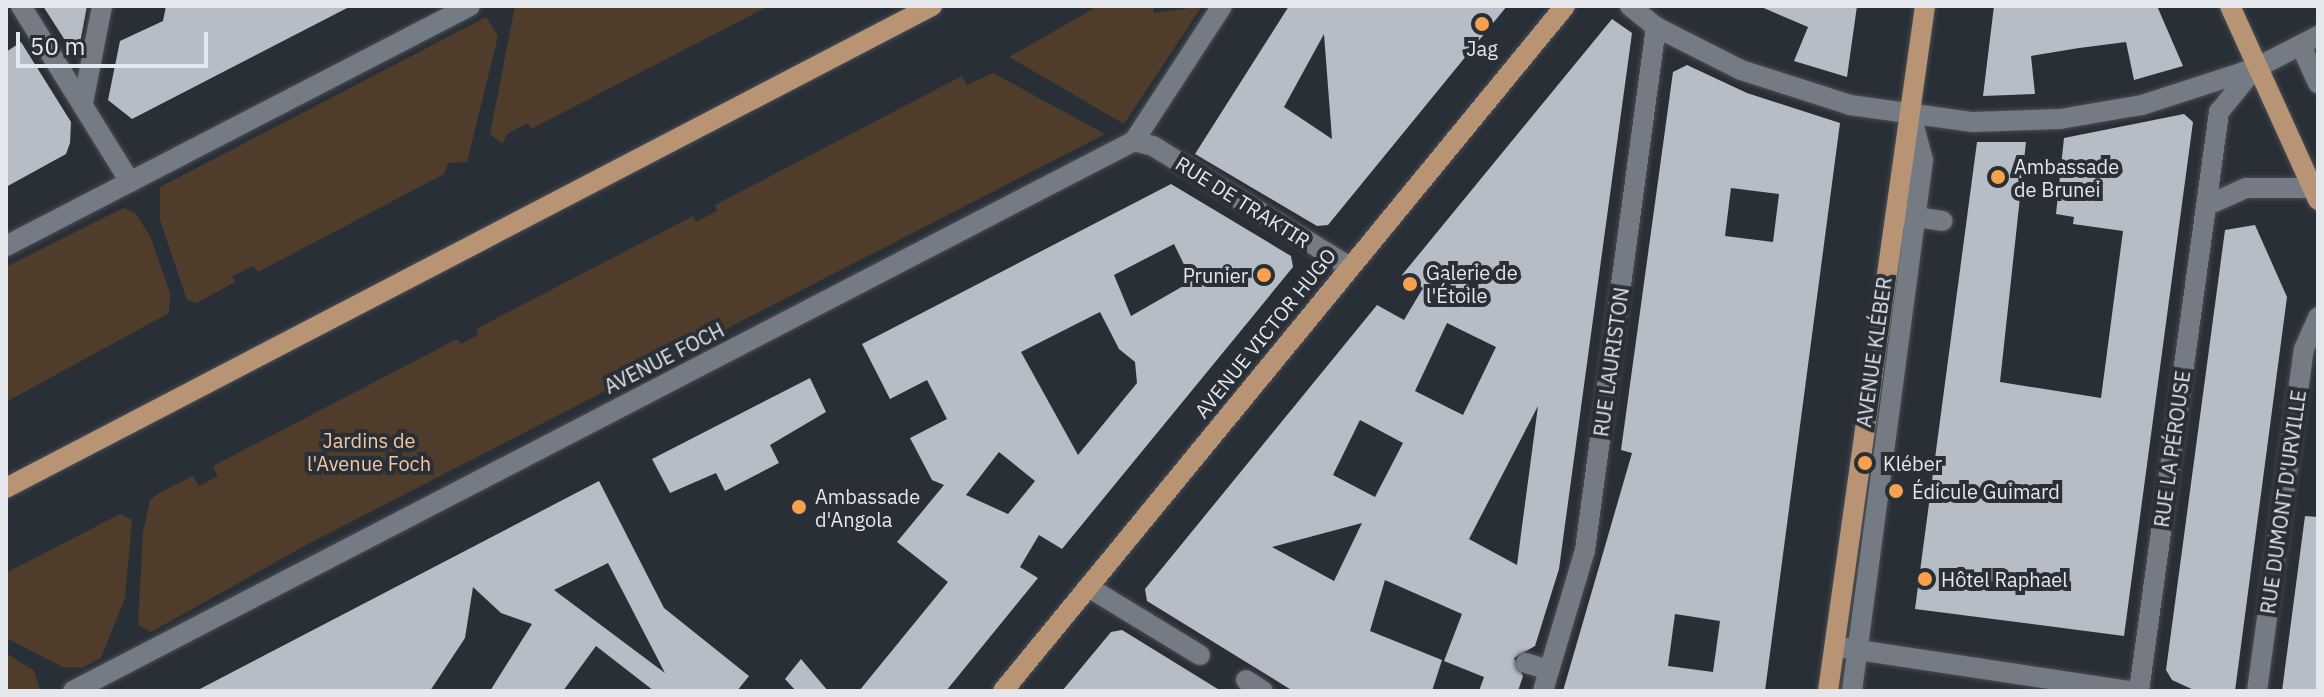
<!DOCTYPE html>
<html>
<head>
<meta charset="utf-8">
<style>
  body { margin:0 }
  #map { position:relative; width:2324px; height:697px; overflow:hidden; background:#292f37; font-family:"IBM Plex Sans",sans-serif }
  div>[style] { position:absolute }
  .green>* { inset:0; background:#503c2b }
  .building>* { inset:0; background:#b6bdc7 }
  .roads { filter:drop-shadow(0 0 2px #494d54) drop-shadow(0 0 2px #494d54) }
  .minor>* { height:20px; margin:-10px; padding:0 10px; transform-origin:10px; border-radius:10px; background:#747b84 }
  .major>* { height:20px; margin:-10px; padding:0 10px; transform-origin:10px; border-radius:10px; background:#b89374 }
  .dots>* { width:22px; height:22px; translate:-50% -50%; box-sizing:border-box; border:4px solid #292f37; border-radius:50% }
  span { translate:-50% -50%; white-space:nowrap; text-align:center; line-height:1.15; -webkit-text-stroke:8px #292f37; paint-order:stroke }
  .poi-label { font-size:20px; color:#e4e8ed }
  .left { translate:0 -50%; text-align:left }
  .right { translate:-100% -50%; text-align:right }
  .street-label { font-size:20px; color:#e4e8ed }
  .park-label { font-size:20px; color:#f4c6a1 }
  .frame { position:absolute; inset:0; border:8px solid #e4e8ed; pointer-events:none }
  .scale { position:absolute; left:16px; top:32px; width:192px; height:36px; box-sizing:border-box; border:4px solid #e4e8ed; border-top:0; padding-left:10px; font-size:24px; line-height:28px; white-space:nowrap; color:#e4e8ed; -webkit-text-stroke:6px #292f37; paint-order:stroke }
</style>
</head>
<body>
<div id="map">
  <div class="green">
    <i style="clip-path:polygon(515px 6px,769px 6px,531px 129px,528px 123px,507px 134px,502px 144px,490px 134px)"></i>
    <i style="clip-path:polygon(1098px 6px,1153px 6px,1154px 13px,1202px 6px,1124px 124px,1009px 57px)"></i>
    <i style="clip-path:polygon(486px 17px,498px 36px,467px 162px,448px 163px,444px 174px,258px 272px,254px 266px,232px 276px,235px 282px,197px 303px,187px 300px,160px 220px,160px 187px)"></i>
    <i style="clip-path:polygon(993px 73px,1105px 134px,308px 544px,151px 632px,138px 625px,143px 532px,150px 500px,159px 493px,193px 476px,199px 486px,218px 476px,213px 466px,457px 339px,461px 344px,478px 335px,476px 329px,693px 216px,696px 222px,717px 211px,715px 205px,962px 76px,967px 85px)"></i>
    <i style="clip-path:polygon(123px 208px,135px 213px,150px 236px,170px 293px,169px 313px,6px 402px,6px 267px)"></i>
    <i style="clip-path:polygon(120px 514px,132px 520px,125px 598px,101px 658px,82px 668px,63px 667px,6px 638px,6px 573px)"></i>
    <i style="clip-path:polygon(6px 653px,34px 671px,40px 689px,6px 691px)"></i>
  </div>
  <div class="building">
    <i style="clip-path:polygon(43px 6px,87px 6px,77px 59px)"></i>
    <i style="clip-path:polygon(166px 6px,351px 6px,132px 119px,108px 100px,120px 41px,163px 21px)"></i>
    <i style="clip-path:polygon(evenodd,1289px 6px,1507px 6px,1328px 225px,1317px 226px,1195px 154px,1289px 6px,1324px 34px,1332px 139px,1284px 107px,1324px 34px)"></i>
    <i style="clip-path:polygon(1759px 6px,1857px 6px,1847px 77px,1794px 61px,1808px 27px)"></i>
    <i style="clip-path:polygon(1994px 6px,2157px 6px,2183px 66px,2134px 80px,2126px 42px,2079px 48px,2031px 56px,2035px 94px,1983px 96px)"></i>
    <i style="clip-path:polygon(evenodd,1612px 19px,1632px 33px,1559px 569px,1535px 646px,1514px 658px,1523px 676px,1518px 691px,1479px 691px,1484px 677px,1444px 661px,1462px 614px,1385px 580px,1370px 631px,1442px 660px,1432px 691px,1293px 691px,1147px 601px,1145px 589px,1377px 305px,1404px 320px,1423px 288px,1402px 275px,1612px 19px,1447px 323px,1496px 347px,1463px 415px,1415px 391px,1447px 323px,1612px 19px,1538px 406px,1521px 534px,1517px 565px,1469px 539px,1538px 406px,1612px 19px,1360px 420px,1403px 443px,1375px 497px,1333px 475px,1360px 420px,1612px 19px,1362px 523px,1334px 581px,1272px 547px,1362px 523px)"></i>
    <i style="clip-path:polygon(21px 42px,71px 122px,70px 143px,66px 154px,6px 187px,6px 52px)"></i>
    <i style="clip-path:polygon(evenodd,1687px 65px,1747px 93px,1840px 123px,1765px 691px,1563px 691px,1632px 453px,1621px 450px,1673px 72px,1687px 65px,1731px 188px,1779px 194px,1773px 242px,1725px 236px,1731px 188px,1687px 65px,1675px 614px,1720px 621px,1713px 672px,1668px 666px,1675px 614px)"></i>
    <i style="clip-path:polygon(2184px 114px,2193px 122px,2124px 636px,1915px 609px,1977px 142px,2026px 142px,2000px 382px,2101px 398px,2123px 231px,2073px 224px,2074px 217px,2056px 214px,2064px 138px)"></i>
    <i style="clip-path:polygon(evenodd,1171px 184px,1291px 256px,1293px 267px,1062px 549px,1039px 535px,1020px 567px,1038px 578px,946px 691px,859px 691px,948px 582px,897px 542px,944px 485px,932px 480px,910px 438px,947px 419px,927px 380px,890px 399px,862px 344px,1171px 184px,1174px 244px,1192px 281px,1131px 316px,1114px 275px,1174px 244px,1171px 184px,1100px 312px,1119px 349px,1135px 362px,1137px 383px,1078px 455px,1021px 352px,1100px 312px,1171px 184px,999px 452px,1035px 481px,1008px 514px,966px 495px,999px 452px)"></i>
    <i style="clip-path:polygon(2255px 225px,2287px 297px,2235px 691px,2196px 691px,2172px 680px,2166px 670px,2225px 230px)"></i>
    <i style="clip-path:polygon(810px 378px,826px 412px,770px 445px,779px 463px,725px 491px,716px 473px,670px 493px,652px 459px)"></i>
    <i style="clip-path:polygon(evenodd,599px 481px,664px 608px,749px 676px,737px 691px,654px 691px,596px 646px,563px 691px,490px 691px,532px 624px,501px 613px,473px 587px,465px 638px,430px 691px,196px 691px,599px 481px,608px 563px,665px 673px,554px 590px,608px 563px)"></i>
    <i style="clip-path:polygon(2305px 516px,2318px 517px,2318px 691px,2282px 691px)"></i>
    <i style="clip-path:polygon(1122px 630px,1174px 662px,1221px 691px,1062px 691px,1111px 632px)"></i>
    <i style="clip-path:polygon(801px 659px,828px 691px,796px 691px,785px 679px)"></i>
  </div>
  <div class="roads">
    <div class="minor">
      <i style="left:21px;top:6px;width:207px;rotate:58.2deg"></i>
      <i style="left:1630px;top:6px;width:33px;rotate:39deg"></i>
      <i style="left:1656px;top:27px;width:95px;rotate:26.8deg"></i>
      <i style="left:1741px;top:70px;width:114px;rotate:17.8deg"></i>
      <i style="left:1850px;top:105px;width:124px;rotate:7.9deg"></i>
      <i style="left:1973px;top:122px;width:87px;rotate:-2deg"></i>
      <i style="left:2060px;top:119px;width:83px;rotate:-9.7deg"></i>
      <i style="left:2142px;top:105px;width:120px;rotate:-18deg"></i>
      <i style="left:2256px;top:68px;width:70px;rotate:-27.3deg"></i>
      <i style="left:2301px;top:46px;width:41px;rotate:65.3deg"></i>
      <i style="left:83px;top:103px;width:99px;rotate:-78.9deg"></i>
      <i style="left:1134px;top:141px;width:20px;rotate:15deg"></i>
      <i style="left:1153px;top:146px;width:231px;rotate:31.6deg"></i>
      <i style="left:2206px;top:206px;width:44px;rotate:-24.2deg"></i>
      <i style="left:2246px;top:188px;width:66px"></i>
      <i style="left:1903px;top:215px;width:40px;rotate:8.5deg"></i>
      <i style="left:6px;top:246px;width:522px;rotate:-27.35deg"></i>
      <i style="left:1088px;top:587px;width:131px;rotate:31.3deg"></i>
      <i style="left:1845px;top:648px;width:288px;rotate:8.6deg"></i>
      <i style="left:1526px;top:663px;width:24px;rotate:17deg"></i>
      <i style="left:1246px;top:680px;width:20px;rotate:33deg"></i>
      <i style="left:73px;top:691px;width:1195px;rotate:-27.4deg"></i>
      <i style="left:1134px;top:141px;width:161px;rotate:-56.9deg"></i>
      <i style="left:1543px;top:691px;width:147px;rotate:-73.4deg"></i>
      <i style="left:1585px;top:550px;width:528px;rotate:-82.27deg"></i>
      <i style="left:1852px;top:691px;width:536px;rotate:-82.38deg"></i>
      <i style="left:1923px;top:160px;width:47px;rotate:-104.9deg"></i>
      <i style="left:2139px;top:691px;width:585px;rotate:-82.13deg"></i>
      <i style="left:2219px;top:112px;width:55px;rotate:-50.9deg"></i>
      <i style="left:2257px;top:691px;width:345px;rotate:-82.2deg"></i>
      <i style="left:2304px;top:349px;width:35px;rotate:-66deg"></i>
    </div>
    <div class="major">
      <i style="left:2230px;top:6px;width:213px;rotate:65.6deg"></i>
      <i style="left:6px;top:488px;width:1044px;rotate:-27.5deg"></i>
      <i style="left:1003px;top:691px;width:886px;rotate:-50.63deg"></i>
      <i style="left:1828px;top:691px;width:692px;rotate:-81.94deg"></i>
    </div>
  </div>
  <div class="dots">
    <i style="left:1482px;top:24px;background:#f9a04d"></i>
    <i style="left:1998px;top:177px;background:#f9a04d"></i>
    <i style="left:1264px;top:275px;background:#f9a04d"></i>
    <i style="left:1410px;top:284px;background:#f9a04d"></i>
    <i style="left:1865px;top:463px;background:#f9a04d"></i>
    <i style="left:1896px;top:491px;background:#f9a04d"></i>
    <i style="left:799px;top:507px;background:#f9a04d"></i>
    <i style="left:1925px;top:579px;background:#f9a04d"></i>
  </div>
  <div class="poi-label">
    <span style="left:1482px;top:48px">Jag</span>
    <span class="left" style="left:2014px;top:178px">Ambassade<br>de Brunei</span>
    <span class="left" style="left:1426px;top:284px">Galerie de<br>l'Étoile</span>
    <span class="right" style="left:1248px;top:275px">Prunier</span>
    <span class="left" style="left:1883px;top:463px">Kléber</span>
    <span class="left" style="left:1912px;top:491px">Édicule Guimard</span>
    <span class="left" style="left:815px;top:508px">Ambassade<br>d'Angola</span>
    <span class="left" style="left:1941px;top:579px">Hôtel Raphael</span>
  </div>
  <div class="street-label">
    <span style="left:1243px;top:202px;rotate:32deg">RUE DE TRAKTIR</span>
    <span style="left:1265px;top:333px;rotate:-51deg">AVENUE VICTOR HUGO</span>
    <span style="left:1874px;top:352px;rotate:-82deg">AVENUE KLÉBER</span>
    <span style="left:664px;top:358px;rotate:-27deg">AVENUE FOCH</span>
    <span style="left:1611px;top:362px;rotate:-82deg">RUE LAURISTON</span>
    <span style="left:2172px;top:449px;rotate:-82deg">RUE LA PÉROUSE</span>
    <span style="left:2283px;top:502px;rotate:-82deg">RUE DUMONT D'URVILLE</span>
  </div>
  <div class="park-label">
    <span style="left:369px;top:452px">Jardins de<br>l'Avenue Foch</span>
  </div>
  <div class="frame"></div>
  <div class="scale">50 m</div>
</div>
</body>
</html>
